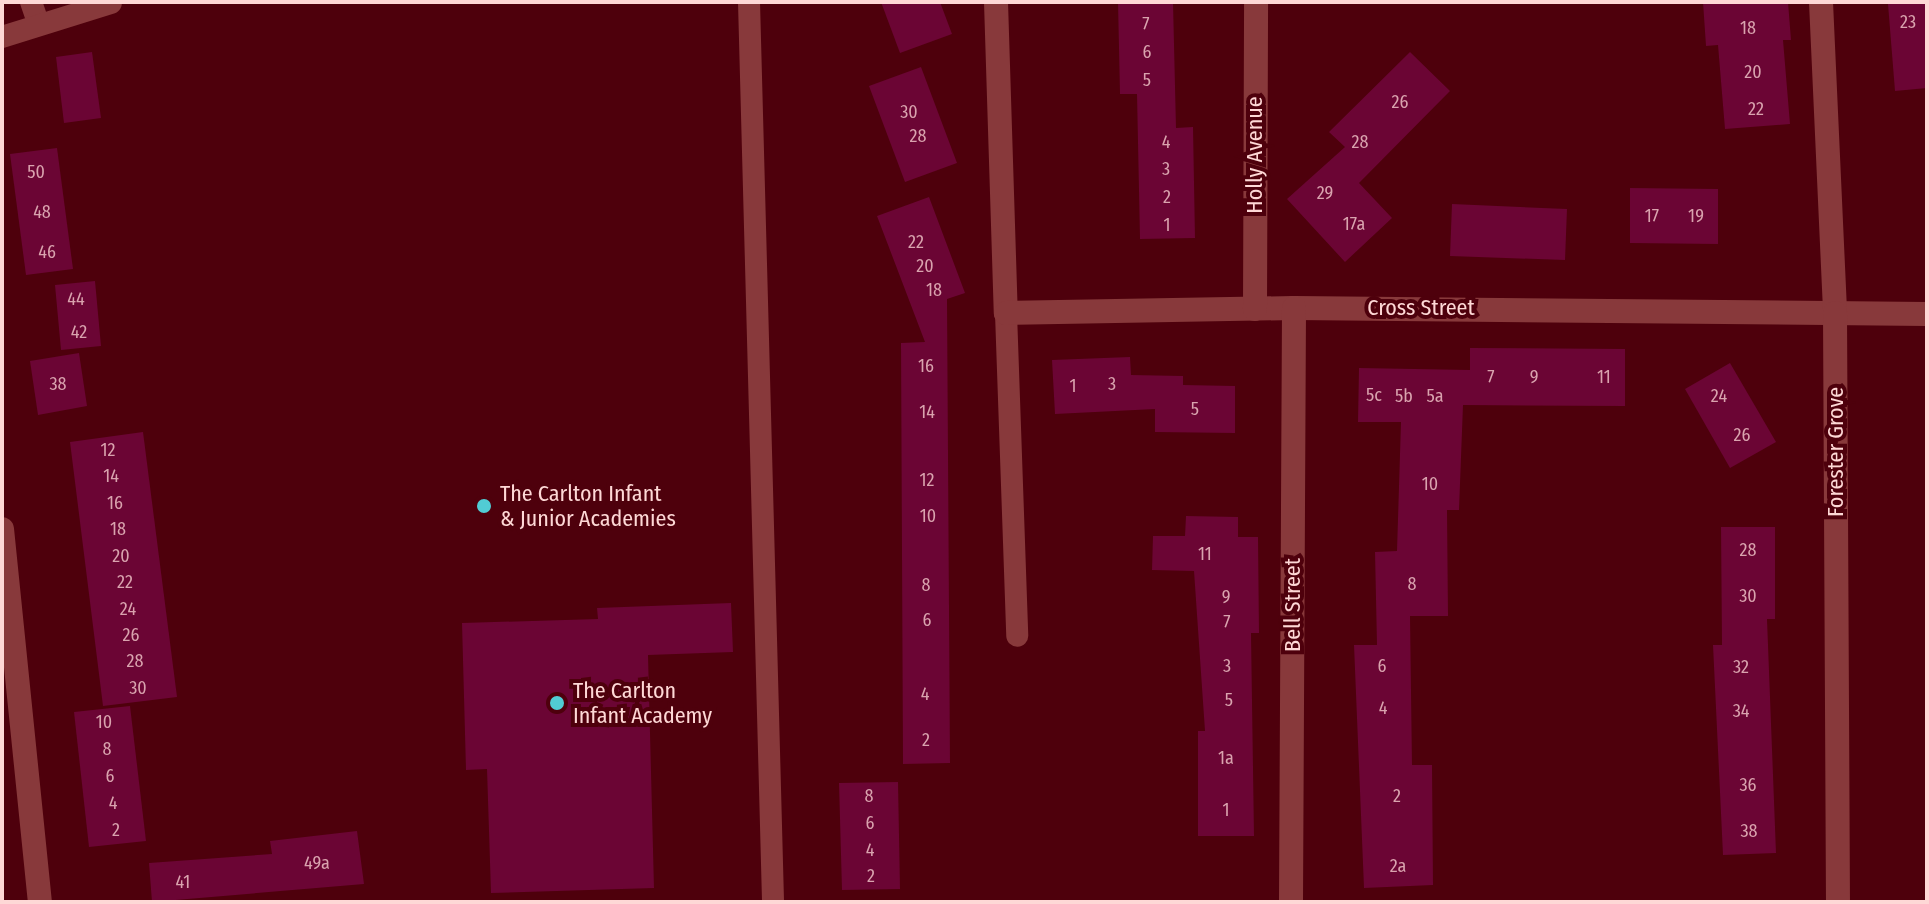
<!DOCTYPE html>
<html>
<head>
<meta charset="utf-8">
<style>
  body { margin:0 }
  #map { position:relative; width:1929px; height:904px; overflow:hidden; background:#4e000c; font-family:"Fira Sans Condensed",sans-serif }
  div>[style] { position:absolute }
  .building>* { inset:0; background:#6b0534 }
  .lane>* { height:22px; margin:-11px; padding:0 11px; transform-origin:11px; border-radius:11px; background:#88393b }
  .street>* { height:24px; margin:-12px; padding:0 12px; transform-origin:12px; border-radius:12px; background:#88393b }
  .dots>* { width:22px; height:22px; translate:-50% -50%; box-sizing:border-box; border:4px solid #4e000c; border-radius:50% }
  span { translate:-50% -50%; white-space:nowrap; text-align:center; line-height:1.15; -webkit-text-stroke:8px #4e000c; paint-order:stroke }
  .number-label { font-size:18px; color:#d9a3ae }
  .number-label span { -webkit-text-stroke-width:0 }
  .street-label { font-size:22px; color:#fed8d6 }
  .poi-label { font-size:22px; color:#fed8d6 }
  .left { translate:0 -50%; text-align:left }
  .frame { position:absolute; inset:0; border:4px solid #fed8d6; pointer-events:none }
</style>
</head>
<body>
<div id="map">
  <div class="building">
    <i style="clip-path:polygon(881px 2px,940px 2px,952px 34px,900px 53px)"></i>
    <i style="clip-path:polygon(1118px 2px,1173px 2px,1176px 128px,1193px 127px,1195px 238px,1140px 239px,1137px 94px,1120px 94px)"></i>
    <i style="clip-path:polygon(1703px 2px,1788px 2px,1791px 40px,1783px 40px,1790px 124px,1725px 129px,1718px 45px,1706px 46px)"></i>
    <i style="clip-path:polygon(1927px 2px,1927px 88px,1895px 91px,1888px 4px)"></i>
    <i style="clip-path:polygon(92px 52px,101px 118px,64px 123px,56px 57px)"></i>
    <i style="clip-path:polygon(1410px 52px,1450px 91px,1359px 183px,1392px 218px,1345px 262px,1287px 199px,1345px 147px,1329px 132px)"></i>
    <i style="clip-path:polygon(921px 67px,957px 163px,905px 182px,869px 86px)"></i>
    <i style="clip-path:polygon(57px 148px,73px 269px,26px 275px,10px 154px)"></i>
    <i style="clip-path:polygon(1630px 188px,1718px 189px,1718px 244px,1630px 243px)"></i>
    <i style="clip-path:polygon(929px 197px,965px 293px,947px 299px,950px 763px,903px 764px,901px 343px,925px 342px,877px 216px)"></i>
    <i style="clip-path:polygon(1452px 204px,1567px 209px,1565px 260px,1450px 256px)"></i>
    <i style="clip-path:polygon(95px 281px,101px 346px,61px 350px,55px 285px)"></i>
    <i style="clip-path:polygon(1470px 348px,1625px 349px,1625px 406px,1463px 405px,1459px 510px,1447px 510px,1448px 616px,1410px 616px,1412px 765px,1432px 765px,1433px 885px,1364px 888px,1354px 645px,1377px 645px,1375px 552px,1397px 551px,1401px 422px,1358px 422px,1359px 368px,1470px 370px)"></i>
    <i style="clip-path:polygon(79px 353px,87px 406px,38px 415px,30px 361px)"></i>
    <i style="clip-path:polygon(1130px 357px,1131px 375px,1183px 376px,1183px 385px,1235px 386px,1235px 433px,1155px 432px,1155px 409px,1055px 414px,1052px 360px)"></i>
    <i style="clip-path:polygon(1730px 363px,1776px 442px,1730px 468px,1685px 389px)"></i>
    <i style="clip-path:polygon(143px 432px,177px 697px,103px 706px,70px 442px)"></i>
    <i style="clip-path:polygon(1186px 516px,1238px 517px,1238px 537px,1258px 537px,1259px 633px,1251px 633px,1254px 836px,1198px 836px,1198px 731px,1205px 731px,1194px 571px,1152px 570px,1153px 536px,1185px 536px)"></i>
    <i style="clip-path:polygon(1721px 527px,1775px 527px,1775px 619px,1767px 619px,1776px 853px,1723px 855px,1713px 645px,1722px 645px)"></i>
    <i style="clip-path:polygon(731px 603px,733px 652px,648px 655px,654px 888px,491px 893px,487px 769px,466px 770px,462px 623px,598px 619px,597px 608px)"></i>
    <i style="clip-path:polygon(130px 706px,146px 841px,89px 847px,74px 712px)"></i>
    <i style="clip-path:polygon(898px 782px,900px 889px,842px 890px,839px 783px)"></i>
    <i style="clip-path:polygon(357px 831px,364px 884px,152px 902px,149px 863px,272px 854px,270px 841px)"></i>
  </div>
  <div class="lane">
    <i style="left:31px;top:2px;width:24px;rotate:71deg"></i>
    <i style="left:749px;top:2px;width:900px;rotate:88.47deg"></i>
    <i style="left:2px;top:37px;width:114px;rotate:-17.3deg"></i>
    <i style="left:1006px;top:313px;width:323px;rotate:88deg"></i>
  </div>
  <div class="street">
    <i style="left:996px;top:2px;width:311px;rotate:88.2deg"></i>
    <i style="left:1006px;top:313px;width:288px;rotate:-1deg"></i>
    <i style="left:1294px;top:308px;width:633px;rotate:0.54deg"></i>
    <i style="left:1821px;top:2px;width:311px;rotate:87.4deg"></i>
    <i style="left:1835px;top:313px;width:589px;rotate:89.71deg"></i>
    <i style="left:1255px;top:309px;width:307px;rotate:-89.8deg"></i>
    <i style="left:2px;top:529px;width:375px;rotate:84.2deg"></i>
    <i style="left:1291px;top:902px;width:594px;rotate:-89.71deg"></i>
  </div>
  <div class="dots">
    <i style="left:484px;top:506px;background:#51ccd4"></i>
    <i style="left:557px;top:703px;background:#51ccd4"></i>
  </div>
  <div class="number-label">
    <span style="left:1908px;top:22px">23</span>
    <span style="left:1146px;top:24px">7</span>
    <span style="left:1748px;top:28px">18</span>
    <span style="left:1147px;top:52px">6</span>
    <span style="left:1753px;top:72px">20</span>
    <span style="left:1147px;top:80px">5</span>
    <span style="left:1400px;top:102px">26</span>
    <span style="left:1756px;top:109px">22</span>
    <span style="left:909px;top:112px">30</span>
    <span style="left:918px;top:136px">28</span>
    <span style="left:1166px;top:142px">4</span>
    <span style="left:1360px;top:142px">28</span>
    <span style="left:1166px;top:169px">3</span>
    <span style="left:36px;top:172px">50</span>
    <span style="left:1325px;top:193px">29</span>
    <span style="left:1167px;top:197px">2</span>
    <span style="left:42px;top:212px">48</span>
    <span style="left:1652px;top:216px">17</span>
    <span style="left:1696px;top:216px">19</span>
    <span style="left:1354px;top:224px">17a</span>
    <span style="left:1167px;top:225px">1</span>
    <span style="left:916px;top:242px">22</span>
    <span style="left:47px;top:252px">46</span>
    <span style="left:925px;top:266px">20</span>
    <span style="left:934px;top:290px">18</span>
    <span style="left:76px;top:299px">44</span>
    <span style="left:79px;top:332px">42</span>
    <span style="left:926px;top:366px">16</span>
    <span style="left:1491px;top:377px">7</span>
    <span style="left:1534px;top:377px">9</span>
    <span style="left:1604px;top:377px">11</span>
    <span style="left:58px;top:384px">38</span>
    <span style="left:1112px;top:384px">3</span>
    <span style="left:1073px;top:386px">1</span>
    <span style="left:1374px;top:395px">5c</span>
    <span style="left:1404px;top:396px">5b</span>
    <span style="left:1435px;top:396px">5a</span>
    <span style="left:1719px;top:396px">24</span>
    <span style="left:1195px;top:409px">5</span>
    <span style="left:927px;top:412px">14</span>
    <span style="left:1742px;top:435px">26</span>
    <span style="left:108px;top:450px">12</span>
    <span style="left:111px;top:476px">14</span>
    <span style="left:927px;top:480px">12</span>
    <span style="left:1430px;top:484px">10</span>
    <span style="left:115px;top:503px">16</span>
    <span style="left:928px;top:516px">10</span>
    <span style="left:118px;top:529px">18</span>
    <span style="left:1748px;top:550px">28</span>
    <span style="left:1205px;top:554px">11</span>
    <span style="left:121px;top:556px">20</span>
    <span style="left:125px;top:582px">22</span>
    <span style="left:1412px;top:584px">8</span>
    <span style="left:926px;top:585px">8</span>
    <span style="left:1748px;top:596px">30</span>
    <span style="left:1226px;top:597px">9</span>
    <span style="left:128px;top:609px">24</span>
    <span style="left:927px;top:620px">6</span>
    <span style="left:1227px;top:622px">7</span>
    <span style="left:131px;top:635px">26</span>
    <span style="left:135px;top:661px">28</span>
    <span style="left:1227px;top:666px">3</span>
    <span style="left:1382px;top:666px">6</span>
    <span style="left:1741px;top:667px">32</span>
    <span style="left:138px;top:688px">30</span>
    <span style="left:925px;top:694px">4</span>
    <span style="left:1229px;top:700px">5</span>
    <span style="left:1383px;top:708px">4</span>
    <span style="left:1741px;top:711px">34</span>
    <span style="left:104px;top:722px">10</span>
    <span style="left:926px;top:740px">2</span>
    <span style="left:107px;top:749px">8</span>
    <span style="left:1226px;top:758px">1a</span>
    <span style="left:110px;top:776px">6</span>
    <span style="left:1748px;top:785px">36</span>
    <span style="left:869px;top:796px">8</span>
    <span style="left:1397px;top:796px">2</span>
    <span style="left:113px;top:803px">4</span>
    <span style="left:1226px;top:810px">1</span>
    <span style="left:870px;top:823px">6</span>
    <span style="left:116px;top:830px">2</span>
    <span style="left:1749px;top:831px">38</span>
    <span style="left:870px;top:850px">4</span>
    <span style="left:317px;top:863px">49a</span>
    <span style="left:1398px;top:866px">2a</span>
    <span style="left:871px;top:876px">2</span>
    <span style="left:183px;top:882px">41</span>
  </div>
  <div class="street-label">
    <span style="left:1255px;top:155px;rotate:-90deg">Holly Avenue</span>
    <span style="left:1421px;top:308px">Cross Street</span>
    <span style="left:1836px;top:452px;rotate:-90deg">Forester Grove</span>
    <span style="left:1293px;top:605px;rotate:-90deg">Bell Street</span>
  </div>
  <div class="poi-label">
    <span class="left" style="left:500px;top:506px">The Carlton Infant<br>&amp; Junior Academies</span>
    <span class="left" style="left:573px;top:703px">The Carlton<br>Infant Academy</span>
  </div>
  <div class="frame"></div>
</div>
</body>
</html>
